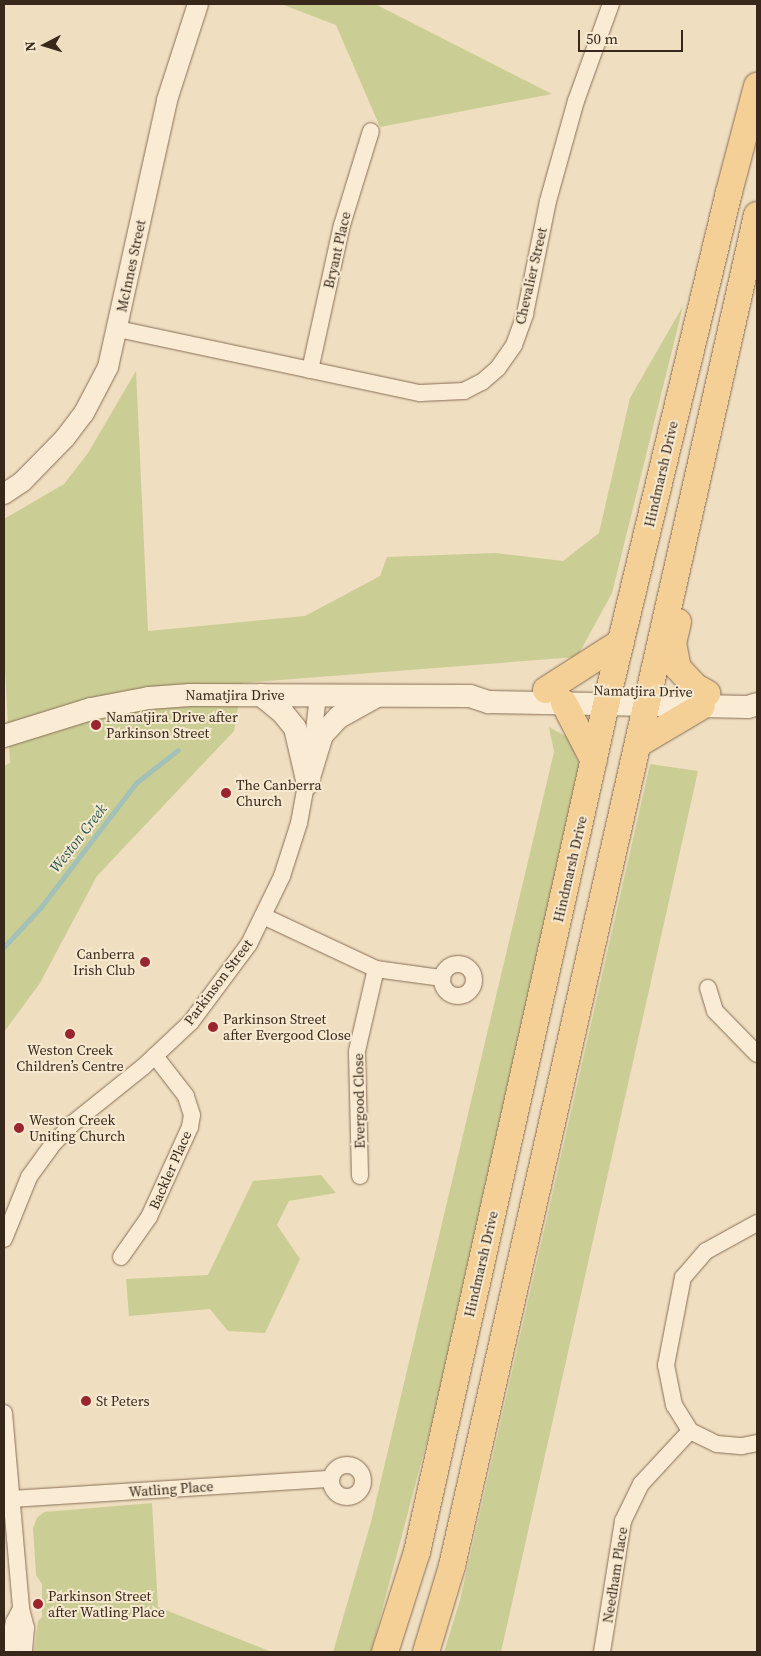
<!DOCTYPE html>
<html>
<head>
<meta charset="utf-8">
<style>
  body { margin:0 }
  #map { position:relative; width:761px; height:1656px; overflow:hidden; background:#efdec0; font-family:"Source Serif 4",serif }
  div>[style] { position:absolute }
  .green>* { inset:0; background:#cbce94 }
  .stream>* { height:4.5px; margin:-2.25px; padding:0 2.25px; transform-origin:2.25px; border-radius:2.25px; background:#a3c1b6 }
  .roads { filter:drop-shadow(0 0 1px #896e57) drop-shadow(0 0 1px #896e57) }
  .minor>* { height:16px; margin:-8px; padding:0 8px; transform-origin:8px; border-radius:8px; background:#faecd4 }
  .minor>.ring { margin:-8px; padding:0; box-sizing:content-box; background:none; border:16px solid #faecd4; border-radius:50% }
  .tertiary>* { height:20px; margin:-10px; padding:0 10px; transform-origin:10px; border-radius:10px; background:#faecd4 }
  .secondary>* { height:22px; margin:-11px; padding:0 11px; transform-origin:11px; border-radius:11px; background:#faecd4 }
  .primary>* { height:26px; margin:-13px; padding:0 13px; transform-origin:13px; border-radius:13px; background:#f4d096 }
  .dots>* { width:14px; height:14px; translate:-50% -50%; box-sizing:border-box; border:2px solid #f6e9d0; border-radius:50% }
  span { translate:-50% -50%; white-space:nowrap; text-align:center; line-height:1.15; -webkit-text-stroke:4px #f6e9d0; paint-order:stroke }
  .street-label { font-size:14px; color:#38281c }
  .poi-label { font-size:14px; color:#38281c }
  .left { translate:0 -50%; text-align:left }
  .right { translate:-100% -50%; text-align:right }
  .water-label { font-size:15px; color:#2b5852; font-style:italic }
  .frame { position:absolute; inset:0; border:5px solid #38281c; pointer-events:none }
  .north { position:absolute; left:20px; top:20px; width:50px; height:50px; -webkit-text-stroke:4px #f6e9d0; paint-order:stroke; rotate:265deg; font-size:14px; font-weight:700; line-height:20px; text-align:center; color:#38281c }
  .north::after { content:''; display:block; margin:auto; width:18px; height:22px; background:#38281c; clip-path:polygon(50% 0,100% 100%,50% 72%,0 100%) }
  .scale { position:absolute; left:578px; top:30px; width:105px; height:22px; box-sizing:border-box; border:2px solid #38281c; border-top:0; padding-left:6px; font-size:15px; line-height:18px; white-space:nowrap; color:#38281c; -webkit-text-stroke:4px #f6e9d0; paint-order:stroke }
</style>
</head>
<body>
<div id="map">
  <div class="green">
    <i style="clip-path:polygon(281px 4px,375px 4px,552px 94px,380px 127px,336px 25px)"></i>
    <i style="clip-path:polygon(683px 306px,612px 593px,577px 657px,242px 683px,234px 731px,97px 876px,40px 983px,4px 1032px,4px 766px,10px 763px,4px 650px,4px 519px,64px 484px,88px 453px,136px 371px,148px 631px,305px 616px,380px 576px,387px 557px,495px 553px,563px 561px,599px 533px,630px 398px)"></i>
    <i style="clip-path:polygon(549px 727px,569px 738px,579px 765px,432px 1422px,371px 1652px,333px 1652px,371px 1522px,554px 752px)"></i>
    <i style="clip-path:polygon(650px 764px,698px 771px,501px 1652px,444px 1652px,460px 1600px)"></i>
    <i style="clip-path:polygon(321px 1175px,336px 1193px,289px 1201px,277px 1225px,300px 1259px,265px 1333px,228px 1331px,210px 1309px,129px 1316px,126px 1279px,208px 1275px,253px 1181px)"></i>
    <i style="clip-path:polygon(152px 1503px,158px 1607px,272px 1652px,34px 1652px,38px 1621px,42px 1617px,42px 1584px,36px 1575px,33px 1528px,37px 1518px,44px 1512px)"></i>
  </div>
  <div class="stream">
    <i style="left:4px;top:947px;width:54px;rotate:-47.2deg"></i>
    <i style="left:41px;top:907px;width:156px;rotate:-52.5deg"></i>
    <i style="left:136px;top:783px;width:53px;rotate:-38.2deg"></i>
  </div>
  <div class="roads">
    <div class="minor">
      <i style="left:118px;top:329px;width:309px;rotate:12deg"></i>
      <i style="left:420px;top:393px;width:44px;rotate:-2.6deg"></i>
      <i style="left:464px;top:391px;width:20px;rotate:-27deg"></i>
      <i style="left:482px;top:382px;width:21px;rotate:-41deg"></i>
      <i style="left:498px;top:368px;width:28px;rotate:-55deg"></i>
      <i style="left:514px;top:345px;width:33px;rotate:-70deg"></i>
      <i style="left:525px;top:314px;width:115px;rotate:-78.5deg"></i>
      <i style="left:548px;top:201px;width:104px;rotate:-74.4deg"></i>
      <i style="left:576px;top:101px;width:103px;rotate:-70.2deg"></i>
      <i style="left:310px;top:370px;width:148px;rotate:-77.6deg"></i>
      <i style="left:342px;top:225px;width:98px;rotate:-72.9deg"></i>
      <i style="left:312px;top:747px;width:51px;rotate:-83.3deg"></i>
      <i style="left:263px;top:916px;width:125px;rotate:25.1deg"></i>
      <i style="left:376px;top:969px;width:67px;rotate:7.8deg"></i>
      <i class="ring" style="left:442px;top:964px;width:16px;height:16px"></i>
      <i style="left:708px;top:988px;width:24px;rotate:73deg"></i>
      <i style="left:715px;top:1011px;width:60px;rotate:45.7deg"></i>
      <i style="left:360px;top:1176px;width:125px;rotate:-91.4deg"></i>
      <i style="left:357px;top:1051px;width:84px;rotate:-77deg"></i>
      <i style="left:757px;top:1223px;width:58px;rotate:151.2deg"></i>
      <i style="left:706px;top:1251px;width:35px;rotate:131deg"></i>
      <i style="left:683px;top:1277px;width:90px;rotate:100.9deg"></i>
      <i style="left:666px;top:1365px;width:41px;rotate:78.7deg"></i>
      <i style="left:674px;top:1405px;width:31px;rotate:58deg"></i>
      <i style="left:690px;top:1431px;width:30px;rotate:26deg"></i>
      <i style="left:717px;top:1444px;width:25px;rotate:5deg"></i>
      <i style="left:742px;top:1446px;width:15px;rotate:-11deg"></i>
      <i style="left:4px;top:1239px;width:67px;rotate:-68deg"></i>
      <i style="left:29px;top:1177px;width:39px;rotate:-54deg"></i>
      <i style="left:52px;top:1145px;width:29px;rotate:-46deg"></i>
      <i style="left:72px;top:1124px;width:91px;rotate:-38.8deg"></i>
      <i style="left:143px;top:1067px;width:66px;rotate:-43.2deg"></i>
      <i style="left:191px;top:1022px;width:97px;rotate:-53.4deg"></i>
      <i style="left:249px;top:944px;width:76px;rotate:-64.1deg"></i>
      <i style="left:282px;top:876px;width:56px;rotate:-72.2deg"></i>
      <i style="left:299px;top:823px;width:50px;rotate:-79.6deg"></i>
      <i style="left:121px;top:1257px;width:49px;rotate:-55deg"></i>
      <i style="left:149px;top:1217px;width:99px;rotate:-65.5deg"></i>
      <i style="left:190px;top:1127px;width:12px;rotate:-81deg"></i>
      <i style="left:192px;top:1115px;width:20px;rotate:-108deg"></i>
      <i style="left:186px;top:1096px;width:51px;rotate:-127.8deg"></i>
      <i style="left:4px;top:1413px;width:197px;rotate:85deg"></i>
      <i style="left:21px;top:1609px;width:20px;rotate:75deg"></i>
      <i style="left:26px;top:1628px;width:24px;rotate:95deg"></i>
      <i class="ring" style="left:331px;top:1465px;width:16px;height:16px"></i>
      <i style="left:11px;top:1499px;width:321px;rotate:-3.6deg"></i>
      <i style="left:8px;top:1652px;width:31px;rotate:-79deg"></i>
      <i style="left:14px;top:1622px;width:15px;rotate:-62deg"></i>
      <i style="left:602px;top:1652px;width:133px;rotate:-80.9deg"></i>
      <i style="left:623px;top:1521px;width:41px;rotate:-64.1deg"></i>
      <i style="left:641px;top:1484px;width:72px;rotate:-47.2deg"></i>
    </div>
    <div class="tertiary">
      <i style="left:4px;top:494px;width:22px;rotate:-34deg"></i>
      <i style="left:22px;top:482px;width:62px;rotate:-45.7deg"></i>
      <i style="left:65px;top:438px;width:31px;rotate:-53deg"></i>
      <i style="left:84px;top:413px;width:52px;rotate:-62.4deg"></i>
      <i style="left:108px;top:367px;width:273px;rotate:-77.5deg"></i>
      <i style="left:167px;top:100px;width:101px;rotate:-72.1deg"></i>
    </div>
    <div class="secondary">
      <i style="left:261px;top:695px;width:28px;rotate:39deg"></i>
      <i style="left:283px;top:713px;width:19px;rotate:51deg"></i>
      <i style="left:295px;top:728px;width:53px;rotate:77deg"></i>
      <i style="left:4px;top:736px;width:91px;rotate:-17.2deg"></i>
      <i style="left:91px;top:709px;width:59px;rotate:-10.7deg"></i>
      <i style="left:149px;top:698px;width:41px;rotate:-4.2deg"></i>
      <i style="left:190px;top:695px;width:280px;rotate:0.2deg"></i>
      <i style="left:470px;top:696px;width:20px;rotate:18deg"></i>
      <i style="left:489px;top:702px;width:259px;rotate:1.1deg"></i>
      <i style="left:748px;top:707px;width:9px;rotate:-18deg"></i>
      <i style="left:307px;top:784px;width:51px;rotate:-73deg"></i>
      <i style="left:322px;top:735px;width:25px;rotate:-47deg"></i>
      <i style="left:339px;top:717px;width:43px;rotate:-28.9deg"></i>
    </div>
    <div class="primary">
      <i style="left:678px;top:622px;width:22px;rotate:103deg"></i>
      <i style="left:673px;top:643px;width:25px;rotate:79deg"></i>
      <i style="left:678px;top:668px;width:26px;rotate:47deg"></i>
      <i style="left:696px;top:687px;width:13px;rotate:29deg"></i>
      <i style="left:546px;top:690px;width:89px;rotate:-32.6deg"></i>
      <i style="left:564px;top:703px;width:65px;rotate:62.7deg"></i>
      <i style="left:638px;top:744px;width:74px;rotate:-30.7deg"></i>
      <i style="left:385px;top:1652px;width:105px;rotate:-72.3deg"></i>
      <i style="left:417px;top:1552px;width:882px;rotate:-77.43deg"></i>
      <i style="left:609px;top:691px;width:513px;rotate:-76.48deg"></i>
      <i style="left:729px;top:192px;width:110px;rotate:-75.2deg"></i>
      <i style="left:426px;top:1652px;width:90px;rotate:-73.2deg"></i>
      <i style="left:452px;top:1566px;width:1385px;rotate:-77.28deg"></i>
    </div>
  </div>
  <div class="dots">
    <i style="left:96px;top:725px;background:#9a252f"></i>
    <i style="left:226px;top:793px;background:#9a252f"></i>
    <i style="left:145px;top:962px;background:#9a252f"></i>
    <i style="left:213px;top:1027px;background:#9a252f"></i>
    <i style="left:70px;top:1034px;background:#9a252f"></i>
    <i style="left:19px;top:1128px;background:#9a252f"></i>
    <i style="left:86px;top:1401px;background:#9a252f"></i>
    <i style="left:38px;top:1604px;background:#9a252f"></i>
  </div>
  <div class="street-label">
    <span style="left:337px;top:250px;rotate:-77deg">Bryant Place</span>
    <span style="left:131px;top:266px;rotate:-78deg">McInnes Street</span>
    <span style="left:531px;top:276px;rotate:-77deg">Chevalier Street</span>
    <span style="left:661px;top:474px;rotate:-77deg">Hindmarsh Drive</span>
    <span style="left:643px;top:691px;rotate:1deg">Namatjira Drive</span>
    <span style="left:235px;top:695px">Namatjira Drive</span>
    <span style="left:570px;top:869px;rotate:-77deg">Hindmarsh Drive</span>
    <span style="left:218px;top:982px;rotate:-53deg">Parkinson Street</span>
    <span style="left:359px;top:1101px;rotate:-91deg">Evergood Close</span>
    <span style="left:170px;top:1170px;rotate:-66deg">Backler Place</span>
    <span style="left:481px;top:1264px;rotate:-77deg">Hindmarsh Drive</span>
    <span style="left:171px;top:1489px;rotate:-4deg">Watling Place</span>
    <span style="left:615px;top:1575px;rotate:-81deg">Needham Place</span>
  </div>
  <div class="poi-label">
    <span class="left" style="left:106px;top:725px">Namatjira Drive after<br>Parkinson Street</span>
    <span class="left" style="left:236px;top:793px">The Canberra<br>Church</span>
    <span class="right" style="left:135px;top:962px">Canberra<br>Irish Club</span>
    <span class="left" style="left:223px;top:1027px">Parkinson Street<br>after Evergood Close</span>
    <span style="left:70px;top:1058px">Weston Creek<br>Children’s Centre</span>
    <span class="left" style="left:29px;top:1128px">Weston Creek<br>Uniting Church</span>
    <span class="left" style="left:96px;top:1401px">St Peters</span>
    <span class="left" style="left:48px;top:1604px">Parkinson Street<br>after Watling Place</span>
  </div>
  <div class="water-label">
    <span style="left:78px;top:838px;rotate:-52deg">Weston Creek</span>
  </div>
  <div class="frame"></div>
  <div class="north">N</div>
  <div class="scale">50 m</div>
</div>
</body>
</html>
